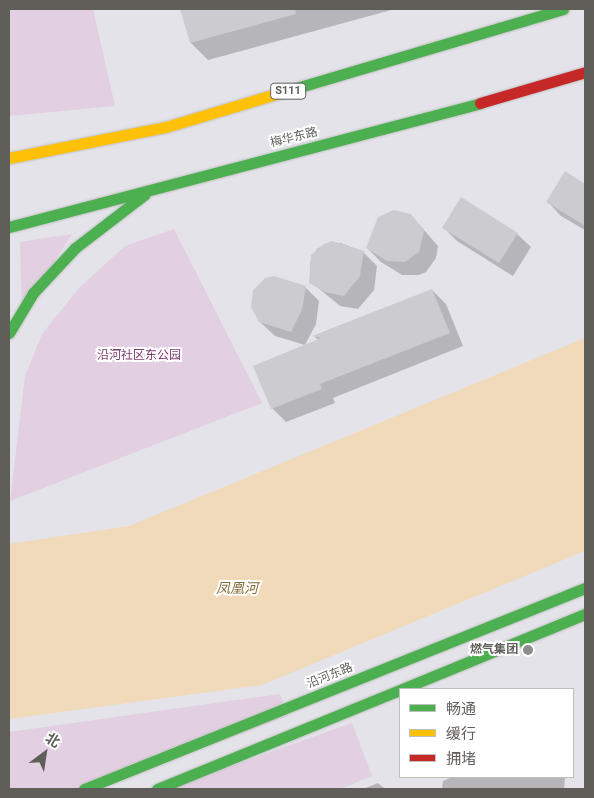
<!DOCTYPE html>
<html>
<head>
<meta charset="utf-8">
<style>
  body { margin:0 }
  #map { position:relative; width:594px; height:798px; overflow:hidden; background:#e3e3e9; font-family:Roboto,"Noto Sans SC",sans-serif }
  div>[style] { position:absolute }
  .green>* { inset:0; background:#e2cfe1 }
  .water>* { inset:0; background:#f1dab9 }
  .shadow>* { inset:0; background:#0003 }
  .building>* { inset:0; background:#cccbcf }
  .roads { filter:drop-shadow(0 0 1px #c1c1c2) drop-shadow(0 0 1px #c1c1c2) }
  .fast>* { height:11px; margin:-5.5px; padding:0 5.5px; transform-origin:5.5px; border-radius:5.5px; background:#4caf50 }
  .slow>* { height:11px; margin:-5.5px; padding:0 5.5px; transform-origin:5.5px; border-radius:5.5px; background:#ffc107 }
  .jam>* { height:11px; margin:-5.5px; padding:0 5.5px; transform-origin:5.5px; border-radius:5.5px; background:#c62828 }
  .dots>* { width:14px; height:14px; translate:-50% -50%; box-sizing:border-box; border:2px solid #fff; border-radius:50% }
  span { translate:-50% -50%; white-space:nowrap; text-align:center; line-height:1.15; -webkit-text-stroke:4px #fff; paint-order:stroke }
  .shield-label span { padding:1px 4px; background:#fff; border:1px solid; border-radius:4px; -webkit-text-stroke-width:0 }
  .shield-label { font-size:11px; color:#605e59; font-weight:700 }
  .street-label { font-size:12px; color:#605e59 }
  .park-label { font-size:12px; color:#7e3b70 }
  .poi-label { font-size:12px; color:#605e59; font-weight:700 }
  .right { translate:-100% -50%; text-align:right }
  .water-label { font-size:14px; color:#856d3a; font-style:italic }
  .frame { position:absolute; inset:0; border:10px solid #605e59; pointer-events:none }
  .legend { position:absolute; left:399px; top:688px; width:175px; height:90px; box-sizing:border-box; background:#fff; border:1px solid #bfbfbd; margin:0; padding:6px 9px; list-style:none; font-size:15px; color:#605e59 }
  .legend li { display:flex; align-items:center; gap:10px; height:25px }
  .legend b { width:25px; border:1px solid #bfbfbd }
  .north { position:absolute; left:20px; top:728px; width:50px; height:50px; -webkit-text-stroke:4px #fff; paint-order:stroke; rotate:31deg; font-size:14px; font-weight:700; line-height:20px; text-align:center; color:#605e59 }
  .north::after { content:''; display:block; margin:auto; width:18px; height:22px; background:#605e59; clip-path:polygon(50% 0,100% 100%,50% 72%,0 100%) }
</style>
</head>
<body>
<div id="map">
  <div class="green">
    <i style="clip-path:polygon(9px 9px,93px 9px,115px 106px,9px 116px)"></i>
    <i style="clip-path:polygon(174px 229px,262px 403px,10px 501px,25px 376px,42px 334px,79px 288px,125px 246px)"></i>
    <i style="clip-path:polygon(72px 234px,22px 312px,20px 242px)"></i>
    <i style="clip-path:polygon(280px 694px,288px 716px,93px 789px,9px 789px,9px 732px)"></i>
    <i style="clip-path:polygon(352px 723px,372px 776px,340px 789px,167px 789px)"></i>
  </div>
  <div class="water">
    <i style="clip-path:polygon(585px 338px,585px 551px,262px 685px,9px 719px,9px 544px,129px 526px)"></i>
  </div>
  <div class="shadow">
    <i style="clip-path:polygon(181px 9px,395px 9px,208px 60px,191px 43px)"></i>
    <i style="clip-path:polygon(565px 173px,585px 185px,585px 230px,561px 216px,548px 202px)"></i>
    <i style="clip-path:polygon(411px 215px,438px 246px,436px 258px,426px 272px,419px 275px,402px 275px,381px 262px,367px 248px)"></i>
    <i style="clip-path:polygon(444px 228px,517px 234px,531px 247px,513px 276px,457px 241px)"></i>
    <i style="clip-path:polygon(341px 243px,363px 252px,377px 266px,374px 290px,358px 309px,340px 306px,311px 282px,310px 264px,317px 249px,324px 245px)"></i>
    <i style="clip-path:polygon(305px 287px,319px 301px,316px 324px,305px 345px,275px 336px,260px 322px)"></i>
    <i style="clip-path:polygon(432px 290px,446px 304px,463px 346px,333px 398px,335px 403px,286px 422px,272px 408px,319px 341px,315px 337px)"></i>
    <i style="clip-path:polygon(452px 777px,565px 777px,564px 789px,442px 789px,443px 781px)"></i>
    <i style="clip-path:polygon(378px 783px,385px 789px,363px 789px)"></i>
  </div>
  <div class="building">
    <i style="clip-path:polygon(180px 9px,295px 9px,296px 14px,190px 43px)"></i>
    <i style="clip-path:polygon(565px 171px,585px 184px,585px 226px,546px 202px)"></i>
    <i style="clip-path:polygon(461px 197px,518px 233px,499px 263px,442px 228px)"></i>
    <i style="clip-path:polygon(394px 210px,411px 214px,424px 231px,419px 252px,405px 262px,387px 261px,366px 248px,378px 217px)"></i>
    <i style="clip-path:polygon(332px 241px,364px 251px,360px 276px,344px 296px,325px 292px,309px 283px,311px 255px,324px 244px)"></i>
    <i style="clip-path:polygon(274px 276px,306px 286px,302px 310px,291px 332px,259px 322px,251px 307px,253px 290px,265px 278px)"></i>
    <i style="clip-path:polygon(432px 289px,450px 333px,320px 384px,322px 389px,271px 409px,253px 366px,321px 338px,312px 336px)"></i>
  </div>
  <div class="roads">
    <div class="fast">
      <i style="left:283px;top:92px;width:292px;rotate:-16.5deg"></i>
      <i style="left:9px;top:227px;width:487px;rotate:-14.7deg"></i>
      <i style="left:9px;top:333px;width:47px;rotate:-59deg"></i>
      <i style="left:33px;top:293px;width:62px;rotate:-47deg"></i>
      <i style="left:75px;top:248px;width:88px;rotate:-37.6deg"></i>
      <i style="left:402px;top:689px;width:198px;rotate:-22.3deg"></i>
      <i style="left:84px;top:789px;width:540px;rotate:-21.86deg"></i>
      <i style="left:157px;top:789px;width:262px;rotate:-22.2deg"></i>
    </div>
    <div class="slow">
      <i style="left:9px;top:158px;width:160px;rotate:-11.2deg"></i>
      <i style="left:166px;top:127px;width:122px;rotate:-16.7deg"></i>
    </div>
    <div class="jam">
      <i style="left:480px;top:103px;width:109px;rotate:-16.4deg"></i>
    </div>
  </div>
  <div class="dots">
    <i style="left:528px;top:650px;background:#8e8d8b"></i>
  </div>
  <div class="shield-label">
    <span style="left:288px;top:91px">S111</span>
  </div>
  <div class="street-label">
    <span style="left:294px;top:138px;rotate:-14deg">梅华东路</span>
    <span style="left:330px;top:676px;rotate:-22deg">沿河东路</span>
  </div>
  <div class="park-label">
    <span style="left:139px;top:356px">沿河社区东公园</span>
  </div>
  <div class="poi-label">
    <span class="right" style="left:518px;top:650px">燃气集团</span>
  </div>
  <div class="water-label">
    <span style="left:237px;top:588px">凤凰河</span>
  </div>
  <div class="frame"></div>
  <ul class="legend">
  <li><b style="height:6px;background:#4caf50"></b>畅通</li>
  <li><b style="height:6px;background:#ffc107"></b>缓行</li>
  <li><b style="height:6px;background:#c62828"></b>拥堵</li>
  </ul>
  <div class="north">北</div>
</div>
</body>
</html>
